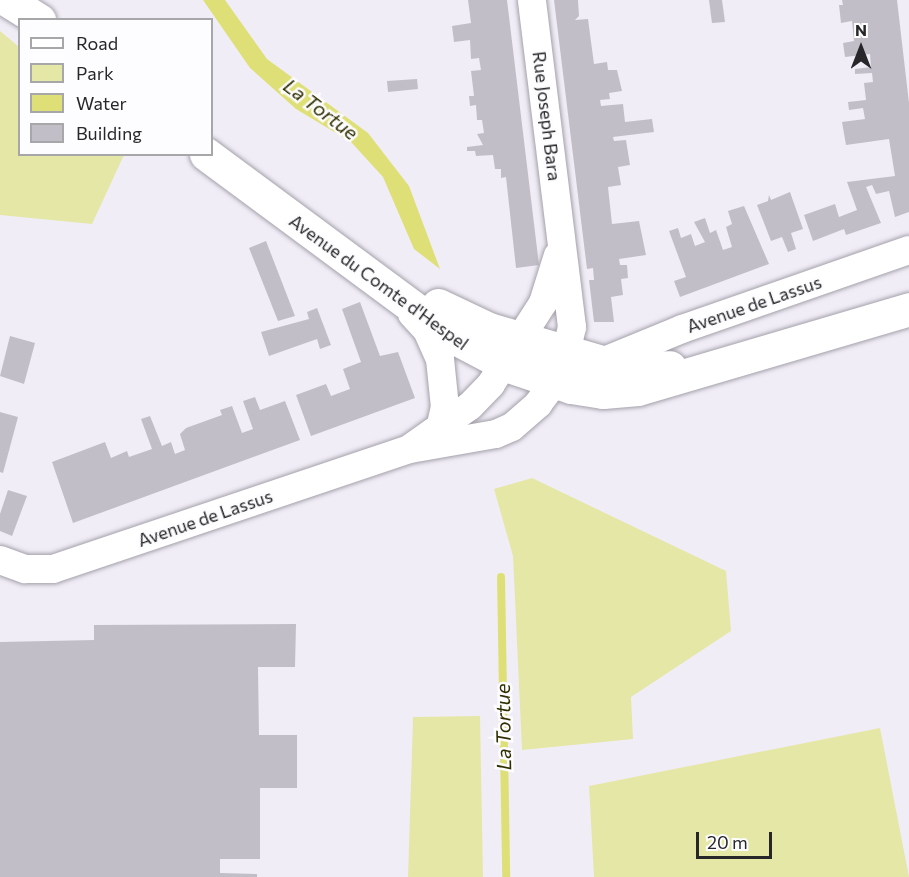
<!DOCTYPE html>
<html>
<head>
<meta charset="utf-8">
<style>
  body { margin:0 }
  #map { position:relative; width:909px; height:877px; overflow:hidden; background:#f1edf7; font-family:Commissioner,sans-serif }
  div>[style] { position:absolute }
  .green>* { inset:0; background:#e5e7a7 }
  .water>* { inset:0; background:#dee077 }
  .stream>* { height:8px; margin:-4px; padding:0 4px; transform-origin:4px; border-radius:4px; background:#dee077 }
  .building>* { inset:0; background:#c2bec8 }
  .roads { filter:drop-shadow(0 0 2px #a4a1aa) drop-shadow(0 0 2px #a4a1aa) }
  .street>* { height:28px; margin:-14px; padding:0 14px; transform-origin:14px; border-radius:14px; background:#fff }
  .secondary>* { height:33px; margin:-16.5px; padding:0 16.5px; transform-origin:16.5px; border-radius:16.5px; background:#fff }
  span { translate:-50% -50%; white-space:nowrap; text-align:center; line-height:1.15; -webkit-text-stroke:5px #fdfcfe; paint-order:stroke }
  .street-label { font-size:18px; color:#272629 }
  .water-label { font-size:20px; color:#2f2f01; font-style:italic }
  .legend { position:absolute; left:18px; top:18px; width:195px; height:138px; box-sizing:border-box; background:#fdfcfe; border:2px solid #a7a6a9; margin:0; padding:8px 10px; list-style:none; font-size:18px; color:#272629 }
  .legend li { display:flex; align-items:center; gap:12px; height:30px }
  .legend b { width:30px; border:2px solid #a7a6a9 }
  .north { position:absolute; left:831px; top:18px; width:60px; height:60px; -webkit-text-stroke:4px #fdfcfe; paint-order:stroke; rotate:0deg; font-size:16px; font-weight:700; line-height:24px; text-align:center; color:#272629 }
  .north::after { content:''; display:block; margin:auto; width:21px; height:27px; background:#272629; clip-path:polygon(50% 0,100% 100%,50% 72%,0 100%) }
  .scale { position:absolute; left:696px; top:832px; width:76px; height:27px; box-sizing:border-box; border:3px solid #272629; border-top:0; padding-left:8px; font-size:18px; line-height:21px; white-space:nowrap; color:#272629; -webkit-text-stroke:4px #fdfcfe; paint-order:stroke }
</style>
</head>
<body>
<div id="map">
  <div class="green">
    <i style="clip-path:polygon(0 31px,19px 47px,20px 154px,124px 155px,92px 224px,0 215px)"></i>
    <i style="clip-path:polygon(532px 478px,726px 571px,731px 631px,631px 697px,633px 739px,522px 750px,513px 556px,494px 489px)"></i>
    <i style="clip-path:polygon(480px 716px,483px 877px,408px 877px,413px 717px)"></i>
    <i style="clip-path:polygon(880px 728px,909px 877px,594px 877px,589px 786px)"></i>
  </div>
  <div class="water">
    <i style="clip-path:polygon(203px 0,225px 0,267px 59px,368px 133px,409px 186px,440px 269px,414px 249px,383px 177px,351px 142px,296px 109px,250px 68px)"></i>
  </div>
  <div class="stream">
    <i style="left:501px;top:577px;width:300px;rotate:89deg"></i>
  </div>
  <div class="building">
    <i style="clip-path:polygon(468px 0,507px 0,539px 265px,516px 268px,506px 177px,501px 178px,501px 169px,495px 169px,493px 155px,476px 156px,475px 151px,467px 151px,467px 147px,483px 145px,477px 134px,484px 133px,482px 120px,477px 120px,476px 105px,470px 106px,469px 96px,474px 96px,471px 71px,481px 70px,479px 58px,471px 59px,470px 40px,454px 42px,452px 26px,471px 23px)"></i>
    <i style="clip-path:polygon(554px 0,578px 0,579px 16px,575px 20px,588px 19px,594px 64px,607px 62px,608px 70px,617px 70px,622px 91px,609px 93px,610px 99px,600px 100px,601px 106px,623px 104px,625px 122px,652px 119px,654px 132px,613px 137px,614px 141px,626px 140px,630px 165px,618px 167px,621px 185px,608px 187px,612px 224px,639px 221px,646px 255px,619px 259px,620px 265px,627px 265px,628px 278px,621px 279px,623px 295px,611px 297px,614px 322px,594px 322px,589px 280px,594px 280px,593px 268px,587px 269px)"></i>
    <i style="clip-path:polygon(709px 0,722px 0,725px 22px,712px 23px)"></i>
    <i style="clip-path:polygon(842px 0,897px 0,909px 103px,909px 212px,895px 217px,889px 191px,876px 194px,872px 185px,866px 187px,881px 223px,846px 235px,844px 229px,813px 241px,804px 215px,835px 204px,839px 217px,857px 210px,847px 182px,895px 176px,889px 139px,846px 145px,842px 122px,865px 119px,863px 108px,849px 110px,848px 102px,866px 100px,864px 83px,873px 82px,872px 73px,855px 74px,855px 69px,871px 67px,870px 54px,845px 57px,843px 43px,854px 41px,852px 21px,841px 23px,839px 5px,843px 5px)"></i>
    <i style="clip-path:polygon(417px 79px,418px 89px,388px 92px,387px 81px)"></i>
    <i style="clip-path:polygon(790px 192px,803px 229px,791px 233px,796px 249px,788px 252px,782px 237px,771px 241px,757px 205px,768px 201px,769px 195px,771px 200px)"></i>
    <i style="clip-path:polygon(744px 206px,769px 264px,680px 297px,674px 281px,686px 277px,669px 231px,678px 228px,681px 238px,691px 234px,695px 246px,705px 242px,694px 222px,705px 218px,710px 233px,716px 230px,723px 250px,732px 247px,726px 227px,732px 224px,728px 211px)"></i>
    <i style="clip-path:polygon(266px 241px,295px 316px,278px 321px,249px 248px)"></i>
    <i style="clip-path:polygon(360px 302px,380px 356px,398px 352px,415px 398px,311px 436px,296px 395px,326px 384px,331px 396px,350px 389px,343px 369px,361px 362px,342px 309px)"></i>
    <i style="clip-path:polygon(317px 308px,331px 345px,320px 349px,317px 339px,269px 356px,261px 332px,309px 319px,307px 312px)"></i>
    <i style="clip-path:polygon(10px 336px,35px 343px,24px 384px,0 376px)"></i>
    <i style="clip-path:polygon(255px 397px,260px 410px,285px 401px,300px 440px,73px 523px,52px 462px,105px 442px,111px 458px,127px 451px,129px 457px,152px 449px,141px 419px,150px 416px,162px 446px,171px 442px,175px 454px,185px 450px,180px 434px,186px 428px,222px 415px,220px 410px,232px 406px,242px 433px,253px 429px,243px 401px)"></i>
    <i style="clip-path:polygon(0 412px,18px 417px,3px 473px,0 472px)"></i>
    <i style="clip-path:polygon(8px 490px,27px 496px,12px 536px,0 531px,0 514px)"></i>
    <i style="clip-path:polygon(296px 624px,295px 667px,258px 667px,259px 735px,297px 735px,297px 788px,260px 788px,260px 859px,220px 859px,220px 873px,257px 874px,257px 877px,0 877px,0 642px,94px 640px,94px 625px)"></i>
  </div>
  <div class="roads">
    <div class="street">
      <i style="left:412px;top:314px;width:22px;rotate:47deg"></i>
      <i style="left:427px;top:330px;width:32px;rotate:66deg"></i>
      <i style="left:440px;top:359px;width:48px;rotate:84.1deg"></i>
      <i style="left:445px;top:407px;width:22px;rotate:103deg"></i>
      <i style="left:602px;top:362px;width:87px;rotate:-22.4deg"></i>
      <i style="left:682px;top:329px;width:240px;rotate:-19.2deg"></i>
      <i style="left:412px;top:447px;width:71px;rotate:-35.3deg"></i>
      <i style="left:470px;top:406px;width:30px;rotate:-46deg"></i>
      <i style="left:491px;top:384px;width:96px;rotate:-57.3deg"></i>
      <i style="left:543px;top:303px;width:50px;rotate:-72.6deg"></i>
      <i style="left:0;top:560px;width:27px;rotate:20deg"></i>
      <i style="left:25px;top:569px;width:28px"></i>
      <i style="left:53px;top:569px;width:377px;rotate:-18.6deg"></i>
      <i style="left:410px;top:449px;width:87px;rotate:-9.9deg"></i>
      <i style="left:496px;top:434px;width:17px;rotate:-24deg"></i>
      <i style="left:512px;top:427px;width:35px;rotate:-41deg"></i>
      <i style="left:538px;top:404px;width:38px;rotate:-53deg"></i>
      <i style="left:561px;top:374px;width:48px;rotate:-76.8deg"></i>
      <i style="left:572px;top:327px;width:329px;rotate:-97deg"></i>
    </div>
    <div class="secondary">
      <i style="left:7px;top:0;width:38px;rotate:32deg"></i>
      <i style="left:206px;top:154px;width:307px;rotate:36.5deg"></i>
      <i style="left:453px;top:337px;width:60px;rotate:27.8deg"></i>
      <i style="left:506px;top:365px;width:69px;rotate:18.7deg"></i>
      <i style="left:571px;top:387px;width:32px;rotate:9deg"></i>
      <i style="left:603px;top:392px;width:35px;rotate:-5deg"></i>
      <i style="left:638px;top:389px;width:283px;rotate:-16.4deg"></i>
      <i style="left:438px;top:305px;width:56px;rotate:25.2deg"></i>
      <i style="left:489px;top:329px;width:118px;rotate:16.3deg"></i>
      <i style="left:602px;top:362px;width:30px;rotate:12deg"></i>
      <i style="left:631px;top:368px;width:39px;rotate:-1deg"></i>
    </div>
  </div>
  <div class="street-label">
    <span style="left:547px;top:116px;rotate:83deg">Rue Joseph Bara</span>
    <span style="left:379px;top:282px;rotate:36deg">Avenue du Comte d'Hespel</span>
    <span style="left:754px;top:304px;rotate:-19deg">Avenue de Lassus</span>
    <span style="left:205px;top:518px;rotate:-19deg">Avenue de Lassus</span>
  </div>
  <div class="water-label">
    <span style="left:321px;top:109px;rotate:37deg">La Tortue</span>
    <span style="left:503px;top:727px;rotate:-91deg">La Tortue</span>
  </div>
  <ul class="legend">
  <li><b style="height:8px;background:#fff"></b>Road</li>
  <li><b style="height:16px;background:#e5e7a7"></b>Park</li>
  <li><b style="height:16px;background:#dee077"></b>Water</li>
  <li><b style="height:16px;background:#c2bec8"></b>Building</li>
  </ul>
  <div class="north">N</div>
  <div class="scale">20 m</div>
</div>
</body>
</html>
